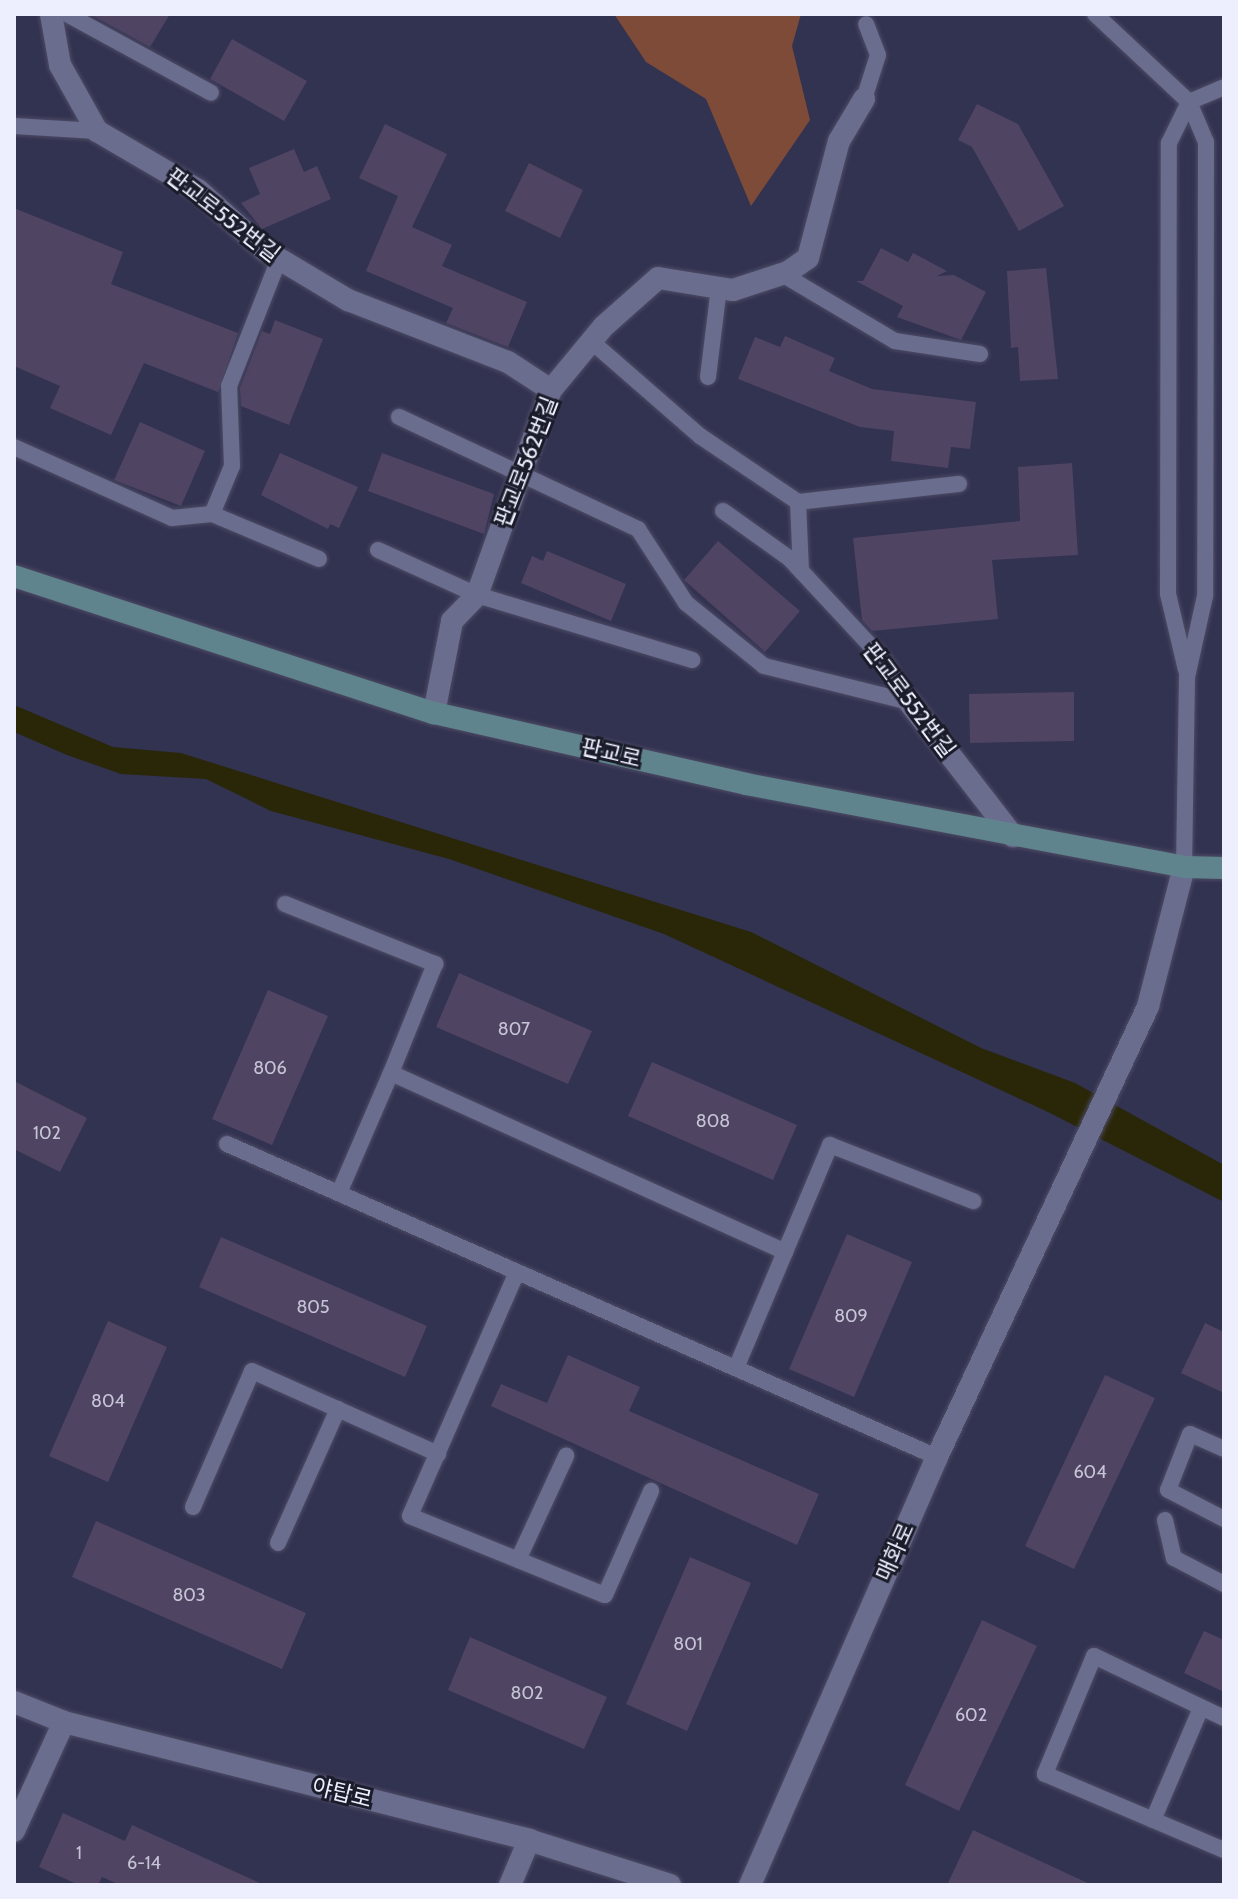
<!DOCTYPE html>
<html>
<head>
<meta charset="utf-8">
<style>
  body { margin:0 }
  #map { position:relative; width:1238px; height:1899px; overflow:hidden; background:#323251; font-family:Cabin,"Noto Sans KR",sans-serif }
  div>[style] { position:absolute }
  .green>* { inset:0; background:#7d4b37 }
  .water>* { inset:0; background:#2a2709 }
  .building>* { inset:0; background:#504463 }
  .roads { filter:drop-shadow(0 0 2px #4d4c65) drop-shadow(0 0 2px #4d4c65) }
  .service>* { height:16px; margin:-8px; padding:0 8px; transform-origin:8px; border-radius:8px; background:#6b6d8f }
  .minor>* { height:22px; margin:-11px; padding:0 11px; transform-origin:11px; border-radius:11px; background:#6b6d8f }
  .tertiary>* { height:22px; margin:-11px; padding:0 11px; transform-origin:11px; border-radius:11px; background:#6b6d8f }
  .secondary>* { height:22px; margin:-11px; padding:0 11px; transform-origin:11px; border-radius:11px; background:#60848d }
  span { translate:-50% -50%; white-space:nowrap; text-align:center; line-height:1.15; -webkit-text-stroke:6px #1b1c2a; paint-order:stroke }
  .number-label { font-size:18px; color:#c6c4d7 }
  .number-label span { -webkit-text-stroke-width:0 }
  .street-label { font-size:22px; color:#edeefe }
  .frame { position:absolute; inset:0; border:16px solid #edeefe; pointer-events:none }
</style>
</head>
<body>
<div id="map">
  <div class="green">
    <i style="clip-path:polygon(614px 14px,801px 14px,792px 46px,810px 120px,751px 206px,706px 99px,646px 62px)"></i>
  </div>
  <div class="water">
    <i style="clip-path:polygon(14px 705px,113px 747px,181px 753px,751px 932px,981px 1048px,1075px 1083px,1224px 1165px,1224px 1202px,1048px 1112px,664px 934px,449px 859px,271px 811px,206px 779px,121px 774px,67px 755px,14px 732px)"></i>
  </div>
  <div class="building">
    <i style="clip-path:polygon(90px 14px,170px 14px,150px 47px)"></i>
    <i style="clip-path:polygon(232px 39px,307px 81px,284px 121px,210px 79px)"></i>
    <i style="clip-path:polygon(977px 104px,1018px 124px,1064px 206px,1019px 231px,972px 147px,958px 140px)"></i>
    <i style="clip-path:polygon(385px 124px,447px 154px,412px 227px,452px 245px,442px 266px,527px 302px,508px 347px,446px 323px,453px 308px,366px 271px,398px 196px,359px 178px)"></i>
    <i style="clip-path:polygon(294px 149px,304px 172px,317px 166px,331px 199px,262px 229px,241px 203px,260px 194px,249px 168px)"></i>
    <i style="clip-path:polygon(529px 163px,583px 190px,560px 238px,505px 211px)"></i>
    <i style="clip-path:polygon(14px 208px,123px 252px,111px 284px,238px 333px,218px 392px,144px 363px,111px 435px,50px 408px,60px 386px,14px 366px)"></i>
    <i style="clip-path:polygon(881px 248px,908px 262px,913px 253px,947px 271px,937px 276px,954px 275px,986px 292px,961px 340px,897px 317px,903px 306px,856px 281px,863px 281px)"></i>
    <i style="clip-path:polygon(1046px 268px,1058px 379px,1020px 381px,1018px 347px,1011px 348px,1007px 271px)"></i>
    <i style="clip-path:polygon(275px 320px,323px 339px,289px 425px,241px 406px,240px 388px,262px 331px,270px 334px)"></i>
    <i style="clip-path:polygon(785px 336px,835px 358px,829px 371px,872px 389px,976px 402px,970px 449px,951px 447px,948px 468px,891px 461px,894px 431px,860px 427px,738px 379px,755px 337px,780px 347px)"></i>
    <i style="clip-path:polygon(140px 422px,205px 451px,181px 506px,114px 480px)"></i>
    <i style="clip-path:polygon(280px 453px,358px 487px,339px 528px,330px 524px,328px 529px,261px 495px)"></i>
    <i style="clip-path:polygon(382px 453px,494px 494px,484px 534px,368px 491px)"></i>
    <i style="clip-path:polygon(1072px 463px,1078px 555px,992px 560px,998px 619px,872px 631px,862px 620px,853px 538px,1020px 521px,1018px 467px)"></i>
    <i style="clip-path:polygon(718px 541px,800px 611px,765px 652px,684px 580px)"></i>
    <i style="clip-path:polygon(547px 551px,626px 584px,611px 621px,521px 583px,532px 556px,543px 561px)"></i>
    <i style="clip-path:polygon(1074px 692px,1074px 741px,970px 743px,969px 694px)"></i>
    <i style="clip-path:polygon(459px 973px,592px 1031px,568px 1084px,436px 1027px)"></i>
    <i style="clip-path:polygon(268px 990px,328px 1016px,272px 1145px,212px 1119px)"></i>
    <i style="clip-path:polygon(652px 1062px,797px 1125px,773px 1180px,628px 1116px)"></i>
    <i style="clip-path:polygon(14px 1081px,87px 1118px,60px 1172px,14px 1149px)"></i>
    <i style="clip-path:polygon(847px 1234px,912px 1262px,854px 1397px,789px 1369px)"></i>
    <i style="clip-path:polygon(221px 1237px,427px 1326px,405px 1377px,199px 1287px)"></i>
    <i style="clip-path:polygon(108px 1321px,167px 1347px,108px 1482px,49px 1456px)"></i>
    <i style="clip-path:polygon(1205px 1323px,1224px 1332px,1224px 1393px,1181px 1373px)"></i>
    <i style="clip-path:polygon(568px 1355px,640px 1387px,629px 1411px,819px 1494px,797px 1545px,491px 1406px,501px 1384px,547px 1403px)"></i>
    <i style="clip-path:polygon(1105px 1375px,1155px 1398px,1074px 1569px,1025px 1546px)"></i>
    <i style="clip-path:polygon(96px 1521px,306px 1613px,282px 1669px,72px 1577px)"></i>
    <i style="clip-path:polygon(690px 1557px,751px 1583px,687px 1731px,626px 1704px)"></i>
    <i style="clip-path:polygon(982px 1620px,1037px 1646px,959px 1811px,905px 1785px)"></i>
    <i style="clip-path:polygon(1204px 1631px,1224px 1640px,1224px 1692px,1184px 1673px)"></i>
    <i style="clip-path:polygon(470px 1637px,607px 1697px,584px 1749px,448px 1690px)"></i>
    <i style="clip-path:polygon(63px 1813px,125px 1841px,132px 1825px,264px 1885px,120px 1885px,102px 1877px,98px 1885px,79px 1885px,39px 1867px)"></i>
    <i style="clip-path:polygon(973px 1830px,1092px 1885px,947px 1885px)"></i>
  </div>
  <div class="roads">
    <div class="service">
      <i style="left:67px;top:14px;width:164px;rotate:28.7deg"></i>
      <i style="left:1095px;top:14px;width:129px;rotate:43.1deg"></i>
      <i style="left:1189px;top:102px;width:43px;rotate:67deg"></i>
      <i style="left:1206px;top:142px;width:454px;rotate:90.1deg"></i>
      <i style="left:1205px;top:596px;width:83px;rotate:102.5deg"></i>
      <i style="left:1187px;top:677px;width:190px;rotate:90.9deg"></i>
      <i style="left:864px;top:99px;width:46px;rotate:-72.3deg"></i>
      <i style="left:878px;top:55px;width:33px;rotate:-111deg"></i>
      <i style="left:1189px;top:102px;width:38px;rotate:-23deg"></i>
      <i style="left:14px;top:126px;width:83px;rotate:3.4deg"></i>
      <i style="left:782px;top:274px;width:131px;rotate:30.7deg"></i>
      <i style="left:895px;top:341px;width:86px;rotate:8.7deg"></i>
      <i style="left:591px;top:341px;width:145px;rotate:41.1deg"></i>
      <i style="left:700px;top:436px;width:118px;rotate:34deg"></i>
      <i style="left:798px;top:502px;width:69px;rotate:87.5deg"></i>
      <i style="left:708px;top:377px;width:91px;rotate:-83deg"></i>
      <i style="left:399px;top:417px;width:264px;rotate:25.1deg"></i>
      <i style="left:638px;top:529px;width:88px;rotate:57deg"></i>
      <i style="left:686px;top:603px;width:100px;rotate:38.9deg"></i>
      <i style="left:764px;top:666px;width:149px;rotate:13.9deg"></i>
      <i style="left:14px;top:447px;width:173px;rotate:24.2deg"></i>
      <i style="left:172px;top:518px;width:40px;rotate:-5.7deg"></i>
      <i style="left:212px;top:514px;width:116px;rotate:22.8deg"></i>
      <i style="left:798px;top:502px;width:162px;rotate:-6.4deg"></i>
      <i style="left:723px;top:511px;width:81px;rotate:35.5deg"></i>
      <i style="left:789px;top:558px;width:138px;rotate:47.1deg"></i>
      <i style="left:883px;top:659px;width:50px;rotate:58.8deg"></i>
      <i style="left:212px;top:514px;width:52px;rotate:-67.4deg"></i>
      <i style="left:232px;top:466px;width:80px;rotate:-92.1deg"></i>
      <i style="left:229px;top:386px;width:136px;rotate:-68.5deg"></i>
      <i style="left:378px;top:550px;width:109px;rotate:24.4deg"></i>
      <i style="left:477px;top:595px;width:225px;rotate:16.8deg"></i>
      <i style="left:1186px;top:670px;width:78px;rotate:-103.3deg"></i>
      <i style="left:1168px;top:594px;width:451px;rotate:-89.9deg"></i>
      <i style="left:1169px;top:143px;width:46px;rotate:-64deg"></i>
      <i style="left:285px;top:904px;width:162px;rotate:21.8deg"></i>
      <i style="left:435px;top:964px;width:118px;rotate:112deg"></i>
      <i style="left:227px;top:1144px;width:776px;rotate:23.79deg"></i>
      <i style="left:339px;top:1193px;width:131px;rotate:-66.6deg"></i>
      <i style="left:391px;top:1073px;width:433px;rotate:24.4deg"></i>
      <i style="left:517px;top:1272px;width:266px;rotate:113.7deg"></i>
      <i style="left:410px;top:1516px;width:210px;rotate:22.1deg"></i>
      <i style="left:605px;top:1595px;width:114px;rotate:-66.1deg"></i>
      <i style="left:736px;top:1368px;width:242px;rotate:-67.1deg"></i>
      <i style="left:830px;top:1145px;width:154px;rotate:21.4deg"></i>
      <i style="left:1224px;top:1449px;width:37px;rotate:-156deg"></i>
      <i style="left:1190px;top:1434px;width:60px;rotate:111.4deg"></i>
      <i style="left:1168px;top:1490px;width:63px;rotate:27.4deg"></i>
      <i style="left:193px;top:1507px;width:148px;rotate:-66.5deg"></i>
      <i style="left:252px;top:1371px;width:204px;rotate:24deg"></i>
      <i style="left:1165px;top:1520px;width:39px;rotate:77deg"></i>
      <i style="left:1174px;top:1558px;width:56px;rotate:27.5deg"></i>
      <i style="left:278px;top:1543px;width:147px;rotate:-65.9deg"></i>
      <i style="left:518px;top:1560px;width:115px;rotate:-65.2deg"></i>
      <i style="left:1224px;top:1718px;width:144px;rotate:-154.5deg"></i>
      <i style="left:1094px;top:1656px;width:128px;rotate:112.6deg"></i>
      <i style="left:1045px;top:1774px;width:194px;rotate:23deg"></i>
      <i style="left:1153px;top:1820px;width:122px;rotate:-66.8deg"></i>
    </div>
    <div class="minor">
      <i style="left:51px;top:14px;width:52px;rotate:80deg"></i>
      <i style="left:60px;top:65px;width:76px;rotate:60.7deg"></i>
      <i style="left:97px;top:131px;width:117px;rotate:30.3deg"></i>
      <i style="left:198px;top:190px;width:91px;rotate:41.9deg"></i>
      <i style="left:266px;top:251px;width:96px;rotate:30.9deg"></i>
      <i style="left:348px;top:300px;width:172px;rotate:21.2deg"></i>
      <i style="left:508px;top:362px;width:51px;rotate:33.1deg"></i>
      <i style="left:909px;top:702px;width:170px;rotate:52.2deg"></i>
      <i style="left:434px;top:713px;width:94px;rotate:-78.9deg"></i>
      <i style="left:452px;top:621px;width:36px;rotate:-46deg"></i>
      <i style="left:477px;top:595px;width:218px;rotate:-70.2deg"></i>
      <i style="left:551px;top:390px;width:83px;rotate:-50.4deg"></i>
      <i style="left:604px;top:326px;width:72px;rotate:-41.6deg"></i>
      <i style="left:658px;top:278px;width:76px;rotate:9.1deg"></i>
      <i style="left:733px;top:290px;width:58px;rotate:-18.1deg"></i>
      <i style="left:788px;top:272px;width:24px;rotate:-35deg"></i>
      <i style="left:808px;top:258px;width:121px;rotate:-75.2deg"></i>
      <i style="left:839px;top:141px;width:49px;rotate:-59.2deg"></i>
      <i style="left:14px;top:1831px;width:120px;rotate:-65.4deg"></i>
      <i style="left:510px;top:1885px;width:49px;rotate:-67.1deg"></i>
      <i style="left:750px;top:1885px;width:467px;rotate:-66.4deg"></i>
      <i style="left:937px;top:1457px;width:498px;rotate:-64.9deg"></i>
      <i style="left:1148px;top:1006px;width:144px;rotate:-75.5deg"></i>
    </div>
    <div class="tertiary">
      <i style="left:14px;top:1702px;width:54px;rotate:21.8deg"></i>
      <i style="left:64px;top:1722px;width:480px;rotate:14.2deg"></i>
      <i style="left:529px;top:1840px;width:148px;rotate:17.7deg"></i>
    </div>
    <div class="secondary">
      <i style="left:14px;top:576px;width:442px;rotate:18.1deg"></i>
      <i style="left:434px;top:713px;width:320px;rotate:12.8deg"></i>
      <i style="left:746px;top:784px;width:446px;rotate:10.7deg"></i>
      <i style="left:1184px;top:867px;width:40px;rotate:1.4deg"></i>
    </div>
  </div>
  <div class="number-label">
    <span style="left:514px;top:1029px">807</span>
    <span style="left:270px;top:1068px">806</span>
    <span style="left:713px;top:1121px">808</span>
    <span style="left:47px;top:1133px">102</span>
    <span style="left:313px;top:1307px">805</span>
    <span style="left:851px;top:1316px">809</span>
    <span style="left:108px;top:1401px">804</span>
    <span style="left:1090px;top:1472px">604</span>
    <span style="left:189px;top:1595px">803</span>
    <span style="left:688px;top:1644px">801</span>
    <span style="left:527px;top:1693px">802</span>
    <span style="left:971px;top:1715px">602</span>
    <span style="left:79px;top:1853px">1</span>
    <span style="left:144px;top:1863px">6-14</span>
  </div>
  <div class="street-label">
    <span style="left:223px;top:215px;rotate:38deg">판교로552번길</span>
    <span style="left:526px;top:462px;rotate:-69deg">판교로562번길</span>
    <span style="left:909px;top:700px;rotate:53deg">판교로552번길</span>
    <span style="left:611px;top:753px;rotate:13deg">판교로</span>
    <span style="left:895px;top:1552px;rotate:-66deg">매화로</span>
    <span style="left:342px;top:1793px;rotate:14deg">야탑로</span>
  </div>
  <div class="frame"></div>
</div>
</body>
</html>
